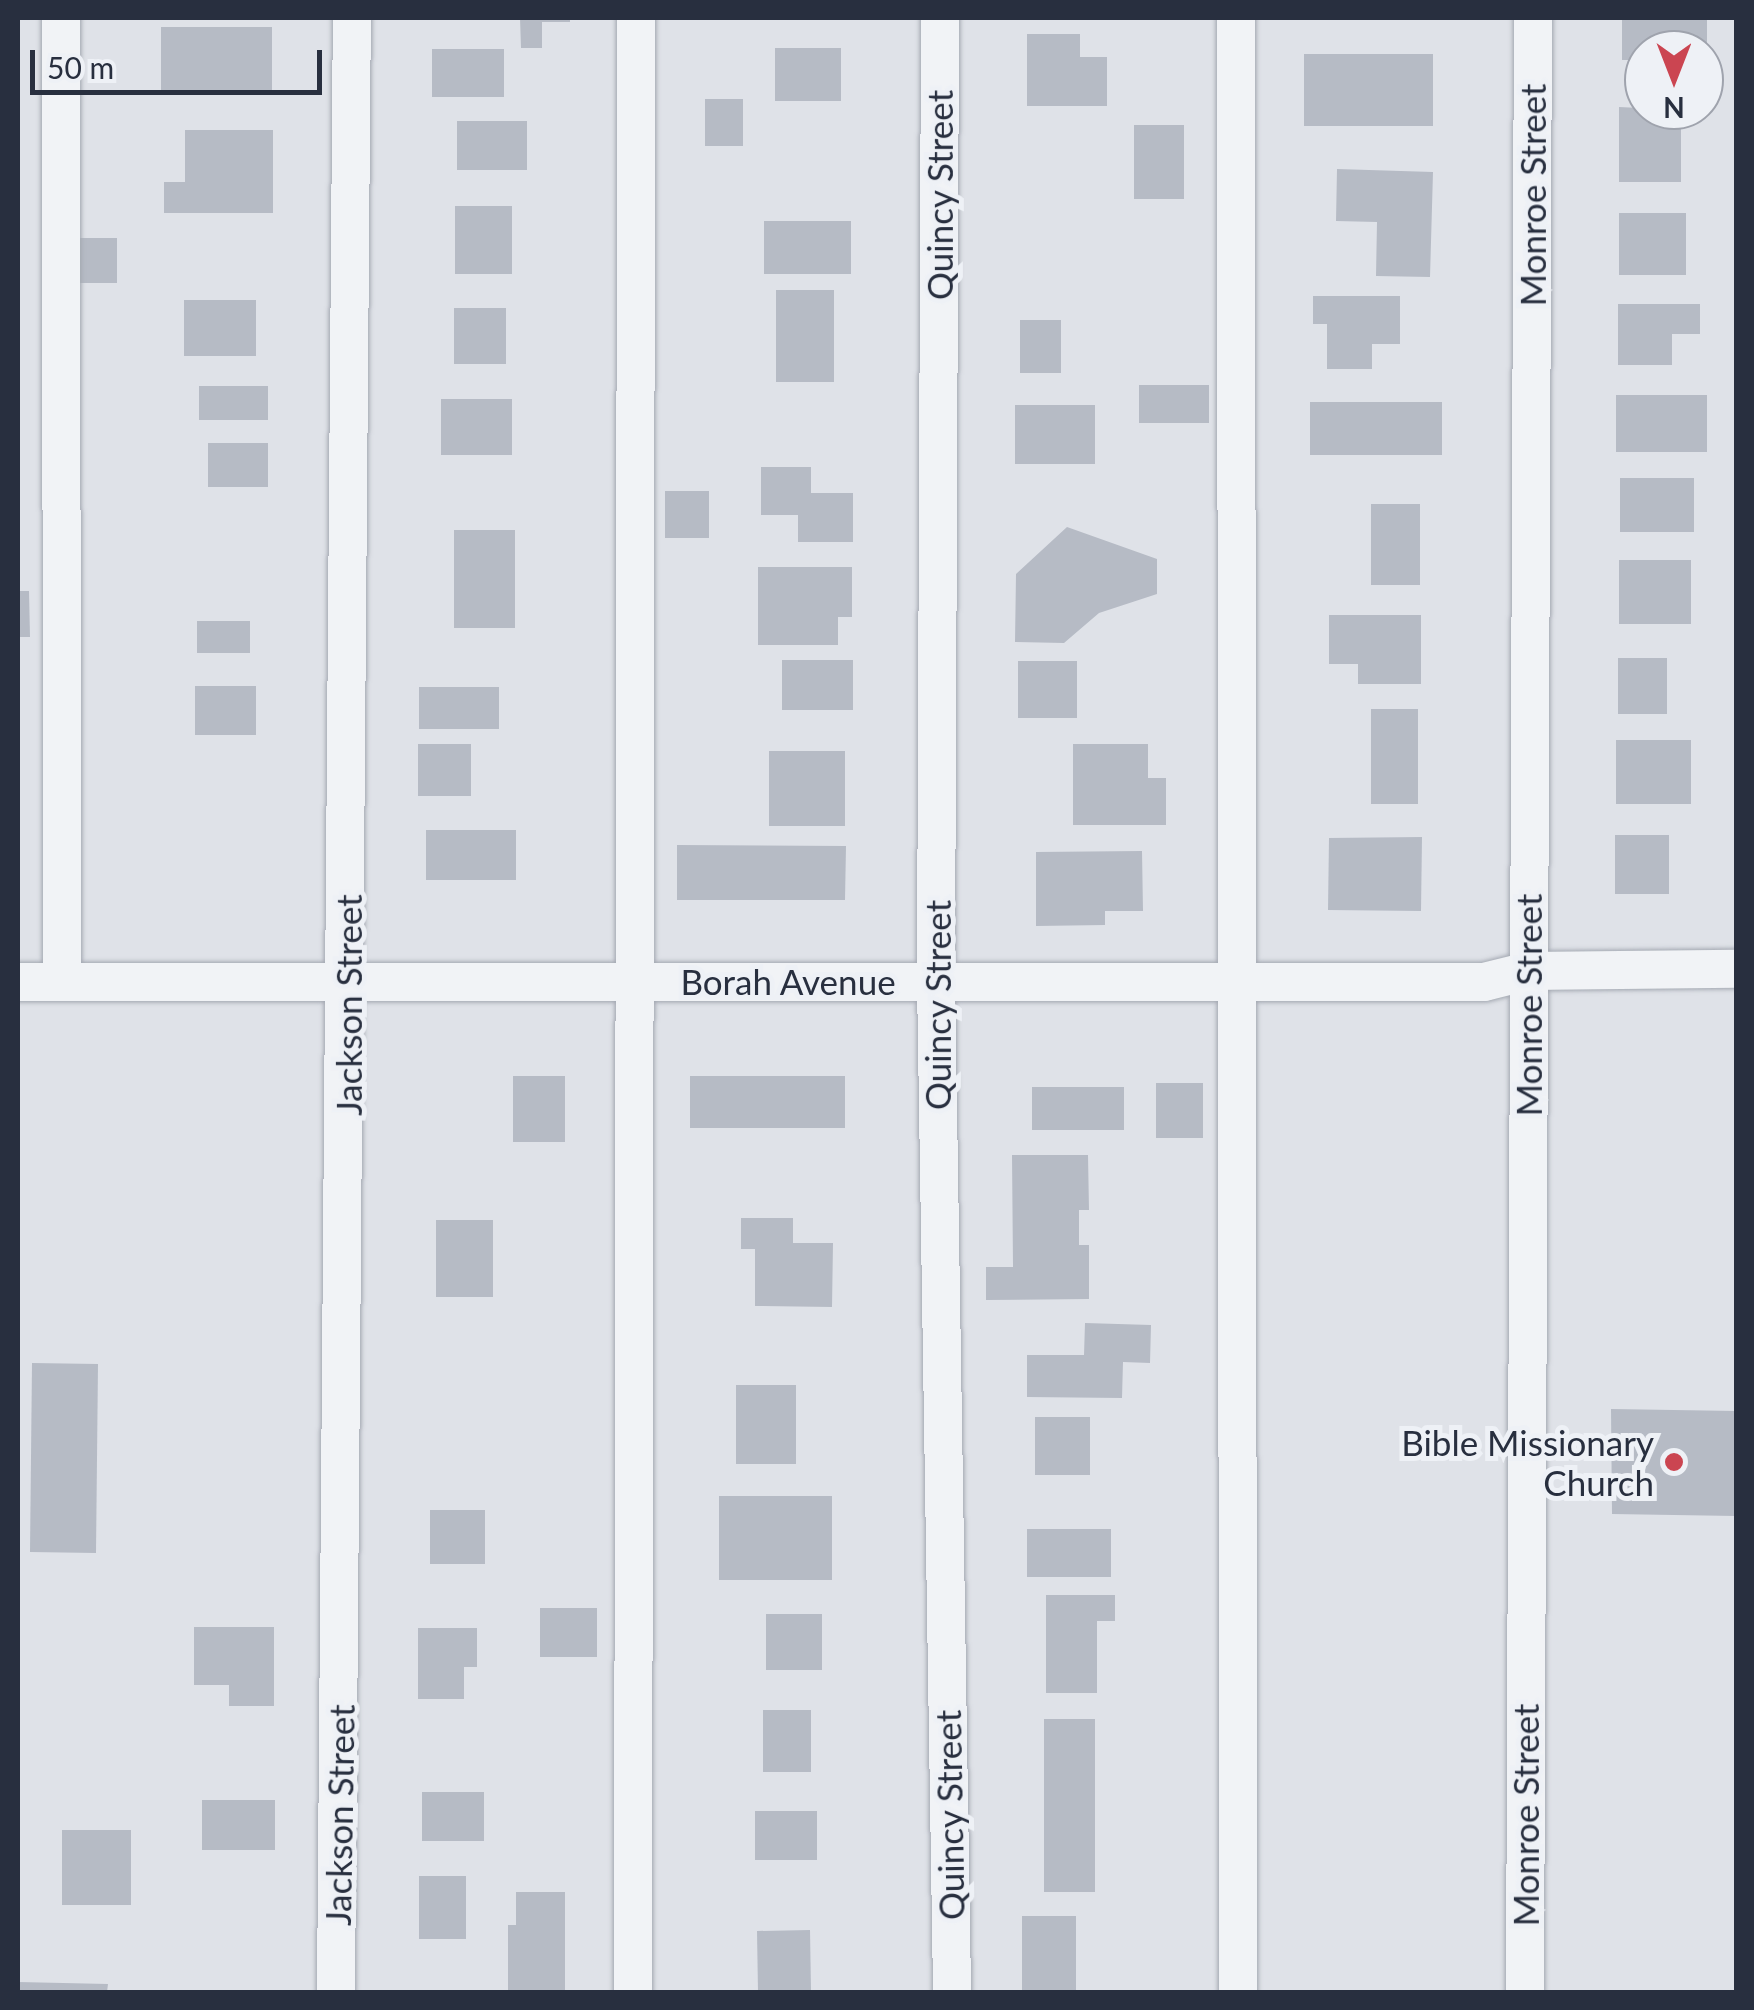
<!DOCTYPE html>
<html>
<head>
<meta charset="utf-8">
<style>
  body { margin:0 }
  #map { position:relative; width:1754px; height:2010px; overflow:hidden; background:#dfe2e8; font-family:Lato,sans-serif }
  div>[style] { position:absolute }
  .building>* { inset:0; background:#b6bbc5 }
  .roads { filter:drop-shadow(0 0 2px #a4a9b2) drop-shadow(0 0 2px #a4a9b2) }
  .minor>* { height:38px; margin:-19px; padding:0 19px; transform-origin:19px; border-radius:19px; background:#f1f3f6 }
  .dots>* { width:28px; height:28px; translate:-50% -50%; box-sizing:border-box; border:5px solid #eef1f6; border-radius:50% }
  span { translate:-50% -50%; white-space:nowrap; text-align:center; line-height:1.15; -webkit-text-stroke:10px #eef1f6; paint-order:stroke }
  .street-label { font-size:35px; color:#282f3f }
  .poi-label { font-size:35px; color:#282f3f }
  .right { translate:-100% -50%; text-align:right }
  .frame { position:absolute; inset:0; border:20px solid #282f3f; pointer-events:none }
  .north { position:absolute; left:1624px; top:30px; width:100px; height:100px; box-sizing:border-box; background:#eef1f6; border:2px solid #9fa3ad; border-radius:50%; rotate:180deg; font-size:28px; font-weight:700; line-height:40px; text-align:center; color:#282f3f }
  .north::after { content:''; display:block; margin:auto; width:35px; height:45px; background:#cb4551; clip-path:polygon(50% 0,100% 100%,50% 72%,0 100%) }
  .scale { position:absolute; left:30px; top:50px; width:292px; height:45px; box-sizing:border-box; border:5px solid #282f3f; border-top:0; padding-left:12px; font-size:30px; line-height:35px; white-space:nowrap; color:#282f3f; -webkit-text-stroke:8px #eef1f6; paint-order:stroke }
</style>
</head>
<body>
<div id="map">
  <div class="building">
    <i style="clip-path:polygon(520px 18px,570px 18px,570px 22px,542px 22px,542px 48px,521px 48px)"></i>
    <i style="clip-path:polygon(1622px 18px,1707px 18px,1707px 50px,1644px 50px,1644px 60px,1622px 60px)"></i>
    <i style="clip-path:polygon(161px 27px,272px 27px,272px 90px,161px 90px)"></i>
    <i style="clip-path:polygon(1027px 34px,1080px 34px,1080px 57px,1107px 57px,1107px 106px,1027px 106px)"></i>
    <i style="clip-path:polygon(775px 48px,841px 48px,841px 101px,775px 101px)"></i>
    <i style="clip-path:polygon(432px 49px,504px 49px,504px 97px,432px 97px)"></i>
    <i style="clip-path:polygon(1304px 54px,1433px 54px,1433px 126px,1304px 126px)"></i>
    <i style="clip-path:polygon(705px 99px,743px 99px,743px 146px,705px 146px)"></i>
    <i style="clip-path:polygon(1619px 107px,1681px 110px,1681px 182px,1619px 182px)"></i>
    <i style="clip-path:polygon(457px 121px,527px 121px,527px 170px,457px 170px)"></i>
    <i style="clip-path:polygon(1134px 125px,1184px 125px,1184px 199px,1134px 199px)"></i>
    <i style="clip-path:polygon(185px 130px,273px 130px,273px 213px,164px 213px,164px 182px,185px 182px)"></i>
    <i style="clip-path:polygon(1337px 169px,1433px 172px,1430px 277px,1376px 276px,1377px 222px,1336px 221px)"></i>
    <i style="clip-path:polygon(455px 206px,512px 206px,512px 274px,455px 274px)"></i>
    <i style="clip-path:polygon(1619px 213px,1686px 213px,1686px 275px,1619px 275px)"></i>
    <i style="clip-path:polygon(764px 221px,851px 221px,851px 274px,764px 274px)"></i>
    <i style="clip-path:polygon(76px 238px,117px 238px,117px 283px,76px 283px)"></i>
    <i style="clip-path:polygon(776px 290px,834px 290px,834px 382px,776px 382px)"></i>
    <i style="clip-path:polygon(1313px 296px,1400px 296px,1400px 344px,1372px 344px,1372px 369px,1327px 369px,1327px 324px,1313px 324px)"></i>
    <i style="clip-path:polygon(184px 300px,256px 300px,256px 356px,184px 356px)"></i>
    <i style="clip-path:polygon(1618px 304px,1700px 304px,1700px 334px,1672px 334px,1672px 365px,1618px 365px)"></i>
    <i style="clip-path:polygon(454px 308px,506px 308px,506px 364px,454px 364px)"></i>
    <i style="clip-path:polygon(1020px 320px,1061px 320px,1061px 373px,1020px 373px)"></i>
    <i style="clip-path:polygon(1139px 385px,1209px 385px,1209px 423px,1139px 423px)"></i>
    <i style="clip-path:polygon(199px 386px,268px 386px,268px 420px,199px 420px)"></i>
    <i style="clip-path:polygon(1616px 395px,1707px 395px,1707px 452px,1616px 452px)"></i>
    <i style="clip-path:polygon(441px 399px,512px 399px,512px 455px,441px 455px)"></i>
    <i style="clip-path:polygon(1310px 402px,1442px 402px,1442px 455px,1310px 455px)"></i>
    <i style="clip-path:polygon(1015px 405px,1095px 405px,1095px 464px,1015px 464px)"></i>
    <i style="clip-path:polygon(208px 443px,268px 443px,268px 487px,208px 487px)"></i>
    <i style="clip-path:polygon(761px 467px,811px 467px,811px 493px,853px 493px,853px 542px,798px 542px,798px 515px,761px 515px)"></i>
    <i style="clip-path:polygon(1620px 478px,1694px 478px,1694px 532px,1620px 532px)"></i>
    <i style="clip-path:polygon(665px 491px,709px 491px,709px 538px,665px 538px)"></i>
    <i style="clip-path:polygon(1371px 504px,1420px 504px,1420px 585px,1371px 585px)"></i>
    <i style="clip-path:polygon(1067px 527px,1157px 559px,1157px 594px,1099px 613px,1064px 643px,1015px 642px,1016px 574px)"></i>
    <i style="clip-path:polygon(454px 530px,515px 530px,515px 628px,454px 628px)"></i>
    <i style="clip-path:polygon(1619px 560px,1691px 560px,1691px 624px,1619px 624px)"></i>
    <i style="clip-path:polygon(758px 567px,852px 567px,852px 617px,838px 617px,838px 645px,758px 645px)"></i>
    <i style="clip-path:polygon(18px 591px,29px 591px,30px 637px,18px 637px)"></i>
    <i style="clip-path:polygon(1329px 615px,1421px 615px,1421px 684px,1358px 684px,1358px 664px,1329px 664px)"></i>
    <i style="clip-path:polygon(197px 621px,250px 621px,250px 653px,197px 653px)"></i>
    <i style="clip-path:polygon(1618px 658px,1667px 658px,1667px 714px,1618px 714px)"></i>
    <i style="clip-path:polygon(782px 660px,853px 660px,853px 710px,782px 710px)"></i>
    <i style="clip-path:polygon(1018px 661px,1077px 661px,1077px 718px,1018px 718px)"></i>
    <i style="clip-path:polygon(195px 686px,256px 686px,256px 735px,195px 735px)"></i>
    <i style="clip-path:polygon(419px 687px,499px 687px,499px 729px,419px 729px)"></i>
    <i style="clip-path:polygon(1371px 709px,1418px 709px,1418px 804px,1371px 804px)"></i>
    <i style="clip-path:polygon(1616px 740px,1691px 740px,1691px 804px,1616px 804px)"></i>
    <i style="clip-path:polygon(418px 744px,471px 744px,471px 796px,418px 796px)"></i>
    <i style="clip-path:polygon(1073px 744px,1148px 744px,1148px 778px,1166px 778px,1166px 825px,1073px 825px)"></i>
    <i style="clip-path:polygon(769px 751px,845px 751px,845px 826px,769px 826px)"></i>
    <i style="clip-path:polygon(426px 830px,516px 830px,516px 880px,426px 880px)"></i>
    <i style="clip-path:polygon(1615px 835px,1669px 835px,1669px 894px,1615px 894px)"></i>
    <i style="clip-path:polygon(1422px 837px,1421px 911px,1328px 910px,1329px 838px)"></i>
    <i style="clip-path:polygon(677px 845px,846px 846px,845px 900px,677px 900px)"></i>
    <i style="clip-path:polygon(1142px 851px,1143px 911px,1105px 911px,1105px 925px,1036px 926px,1036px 852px)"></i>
    <i style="clip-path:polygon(513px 1076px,565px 1076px,565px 1142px,513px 1142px)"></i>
    <i style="clip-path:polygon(690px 1076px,845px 1076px,845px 1128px,690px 1128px)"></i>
    <i style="clip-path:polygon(1156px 1083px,1203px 1083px,1203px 1138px,1156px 1138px)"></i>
    <i style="clip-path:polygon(1032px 1087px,1124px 1087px,1124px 1130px,1032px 1130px)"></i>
    <i style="clip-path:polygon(1012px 1155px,1088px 1155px,1089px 1210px,1079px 1210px,1079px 1245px,1089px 1245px,1089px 1299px,986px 1300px,986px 1267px,1013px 1267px)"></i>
    <i style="clip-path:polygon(741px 1218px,793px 1218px,793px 1243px,833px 1243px,832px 1307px,755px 1306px,755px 1249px,741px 1249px)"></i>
    <i style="clip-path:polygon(436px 1220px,493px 1220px,493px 1297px,436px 1297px)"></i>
    <i style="clip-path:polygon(1085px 1323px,1151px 1325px,1150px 1363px,1123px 1362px,1122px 1398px,1027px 1397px,1027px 1355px,1084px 1355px)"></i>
    <i style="clip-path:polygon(32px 1363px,98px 1364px,96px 1553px,30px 1552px)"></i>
    <i style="clip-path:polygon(736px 1385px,796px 1385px,796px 1464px,736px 1464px)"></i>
    <i style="clip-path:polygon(1611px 1409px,1736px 1411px,1736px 1516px,1612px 1514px)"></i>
    <i style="clip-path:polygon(1035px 1417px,1090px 1417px,1090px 1475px,1035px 1475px)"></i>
    <i style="clip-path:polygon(719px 1496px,832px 1496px,832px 1580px,719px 1580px)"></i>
    <i style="clip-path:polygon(430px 1510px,485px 1510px,485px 1564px,430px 1564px)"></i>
    <i style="clip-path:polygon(1027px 1529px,1111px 1529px,1111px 1577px,1027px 1577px)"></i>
    <i style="clip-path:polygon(1046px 1595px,1115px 1595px,1115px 1621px,1097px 1621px,1097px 1693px,1046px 1693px)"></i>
    <i style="clip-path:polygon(540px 1608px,597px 1608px,597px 1657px,540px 1657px)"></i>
    <i style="clip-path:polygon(766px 1614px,822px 1614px,822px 1670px,766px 1670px)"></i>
    <i style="clip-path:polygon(194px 1627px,274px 1627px,274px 1706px,229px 1706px,229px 1685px,194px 1685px)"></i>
    <i style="clip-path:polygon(418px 1628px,477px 1628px,477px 1667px,464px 1667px,464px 1699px,418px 1699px)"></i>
    <i style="clip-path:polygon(763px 1710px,811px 1710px,811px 1772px,763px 1772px)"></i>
    <i style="clip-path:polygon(1044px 1719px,1095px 1719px,1095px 1892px,1044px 1892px)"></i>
    <i style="clip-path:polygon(422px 1792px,484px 1792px,484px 1841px,422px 1841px)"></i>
    <i style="clip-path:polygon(202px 1800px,275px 1800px,275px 1850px,202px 1850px)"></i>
    <i style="clip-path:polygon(755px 1811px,817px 1811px,817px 1860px,755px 1860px)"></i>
    <i style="clip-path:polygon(62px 1830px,131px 1830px,131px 1905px,62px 1905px)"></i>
    <i style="clip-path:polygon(419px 1876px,466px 1876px,466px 1939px,419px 1939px)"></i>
    <i style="clip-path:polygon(516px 1892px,565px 1892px,565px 1992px,508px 1992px,508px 1925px,516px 1925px)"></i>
    <i style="clip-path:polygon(1022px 1916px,1076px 1916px,1076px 1992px,1022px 1992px)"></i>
    <i style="clip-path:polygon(810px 1930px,811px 1992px,758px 1992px,757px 1931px)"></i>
    <i style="clip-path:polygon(18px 1982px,108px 1984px,107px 1992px,18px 1992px)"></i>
  </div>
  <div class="roads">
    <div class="minor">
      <i style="left:61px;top:18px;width:964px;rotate:89.94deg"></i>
      <i style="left:940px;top:18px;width:963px;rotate:90.24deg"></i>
      <i style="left:936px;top:981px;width:1011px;rotate:89.09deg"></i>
      <i style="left:1236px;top:18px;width:1974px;rotate:89.94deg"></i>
      <i style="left:18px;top:982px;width:1466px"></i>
      <i style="left:1484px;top:982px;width:45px;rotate:-14deg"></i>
      <i style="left:1528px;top:971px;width:208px;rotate:-0.6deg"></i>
      <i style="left:336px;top:1992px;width:1974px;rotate:-89.54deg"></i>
      <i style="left:633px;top:1992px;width:1974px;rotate:-89.91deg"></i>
      <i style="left:1525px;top:1992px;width:1974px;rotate:-89.77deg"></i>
    </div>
  </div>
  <div class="dots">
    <i style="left:1674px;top:1462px;background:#cb4551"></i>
  </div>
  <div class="street-label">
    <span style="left:939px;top:195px;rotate:-90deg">Quincy Street</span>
    <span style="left:1532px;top:195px;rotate:-90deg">Monroe Street</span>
    <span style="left:788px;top:981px">Borah Avenue</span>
    <span style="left:348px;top:1005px;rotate:-90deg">Jackson Street</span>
    <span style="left:937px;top:1005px;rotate:-90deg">Quincy Street</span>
    <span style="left:1528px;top:1005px;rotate:-90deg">Monroe Street</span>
    <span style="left:339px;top:1815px;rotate:-89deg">Jackson Street</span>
    <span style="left:949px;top:1815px;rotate:-91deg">Quincy Street</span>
    <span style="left:1525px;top:1815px;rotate:-90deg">Monroe Street</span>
  </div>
  <div class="poi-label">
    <span class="right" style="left:1654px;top:1462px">Bible Missionary<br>Church</span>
  </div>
  <div class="frame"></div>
  <div class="north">N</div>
  <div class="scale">50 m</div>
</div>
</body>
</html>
